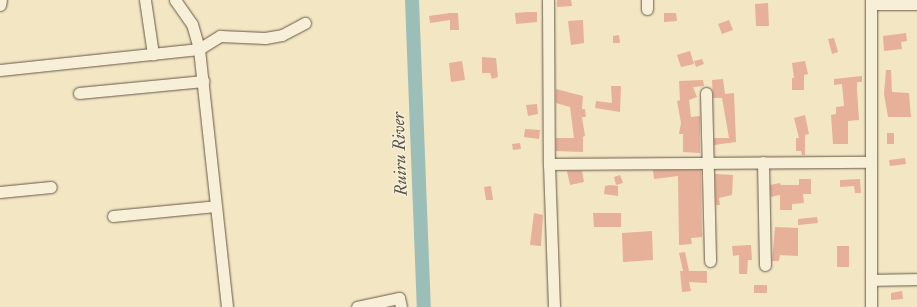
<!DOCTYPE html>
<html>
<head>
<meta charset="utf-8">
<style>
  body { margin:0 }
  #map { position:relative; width:917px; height:307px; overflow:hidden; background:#f3e6c3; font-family:"IM FELL Great Primer",serif }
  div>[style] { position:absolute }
  .river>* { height:14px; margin:-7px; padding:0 7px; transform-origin:7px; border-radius:7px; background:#9cbeb8 }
  .building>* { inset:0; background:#e7b098 }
  .roads { filter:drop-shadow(0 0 1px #675846) drop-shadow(0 0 1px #675846) }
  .minor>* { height:11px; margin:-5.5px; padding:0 5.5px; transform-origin:5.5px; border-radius:5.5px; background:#f7efd8 }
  span { translate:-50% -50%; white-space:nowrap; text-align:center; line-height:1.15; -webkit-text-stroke:3px #f7efd8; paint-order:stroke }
  .water-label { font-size:17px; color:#56554b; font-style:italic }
</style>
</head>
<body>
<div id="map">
  <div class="river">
    <i style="left:412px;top:0;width:307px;rotate:87.8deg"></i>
  </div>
  <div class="building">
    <i style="clip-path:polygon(557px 0,571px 0,572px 6px,557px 7px)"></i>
    <i style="clip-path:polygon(768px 3px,769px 26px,756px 26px,755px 4px)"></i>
    <i style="clip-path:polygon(528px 12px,537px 12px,537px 22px,516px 24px,515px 13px)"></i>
    <i style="clip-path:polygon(450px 13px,458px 13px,459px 30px,450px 30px,450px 20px,430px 23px,429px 16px)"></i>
    <i style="clip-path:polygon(664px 13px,676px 13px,677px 21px,664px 22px)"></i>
    <i style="clip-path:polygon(583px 20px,584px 43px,571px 45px,568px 21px)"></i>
    <i style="clip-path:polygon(729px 20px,733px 30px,722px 34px,718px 24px)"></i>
    <i style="clip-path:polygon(906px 33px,907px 41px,901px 42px,902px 49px,884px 51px,883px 36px)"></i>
    <i style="clip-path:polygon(619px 35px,620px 43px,613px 43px,613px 36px)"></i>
    <i style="clip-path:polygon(834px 38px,838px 52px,832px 54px,828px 39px)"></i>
    <i style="clip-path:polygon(690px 51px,694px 64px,681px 67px,677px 55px)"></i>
    <i style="clip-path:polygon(482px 57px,496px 58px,498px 77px,492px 79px,490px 73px,482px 73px)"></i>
    <i style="clip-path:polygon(702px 59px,704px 64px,696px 67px,694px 61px)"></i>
    <i style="clip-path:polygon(462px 61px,465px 80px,451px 82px,449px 63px)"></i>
    <i style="clip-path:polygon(805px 61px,808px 74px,804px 75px,804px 90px,792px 90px,792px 78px,794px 78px,792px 63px)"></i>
    <i style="clip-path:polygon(886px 70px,891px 70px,892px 92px,909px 93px,911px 117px,888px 117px,884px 94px)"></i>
    <i style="clip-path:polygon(862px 76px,862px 82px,857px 82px,857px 90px,859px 120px,848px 121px,848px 144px,833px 144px,831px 115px,836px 114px,836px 107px,844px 106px,842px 84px,834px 85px,834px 79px)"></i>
    <i style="clip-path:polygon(723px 79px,725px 94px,734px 93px,736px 142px,714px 145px,714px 138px,729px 138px,722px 98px,713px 98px,712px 80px)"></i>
    <i style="clip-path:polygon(703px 80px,704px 86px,693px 87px,697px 97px,689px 100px,691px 117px,700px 116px,700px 153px,683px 152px,683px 134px,679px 134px,681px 123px,677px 101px,680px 100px,679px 81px)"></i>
    <i style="clip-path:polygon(611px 86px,621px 86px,620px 112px,595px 108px,596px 101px,612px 103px)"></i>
    <i style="clip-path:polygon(556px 89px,583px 96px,582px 109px,585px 109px,586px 117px,582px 117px,585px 136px,583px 137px,583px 152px,556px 151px,556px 138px,574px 138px,570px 107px,556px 103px)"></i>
    <i style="clip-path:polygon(537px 104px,538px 114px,528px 116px,526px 105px)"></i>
    <i style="clip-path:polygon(805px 115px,809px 134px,805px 135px,805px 155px,802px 155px,801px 151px,796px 151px,796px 138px,799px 138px,794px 118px)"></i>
    <i style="clip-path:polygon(525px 129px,540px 130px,539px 139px,524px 137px)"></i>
    <i style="clip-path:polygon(887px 133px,894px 133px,894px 144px,887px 144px)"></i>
    <i style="clip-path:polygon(520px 143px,521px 149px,513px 150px,512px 144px)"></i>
    <i style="clip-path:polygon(905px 158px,906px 164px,890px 166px,889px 160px)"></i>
    <i style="clip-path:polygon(653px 170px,701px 170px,702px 237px,691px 238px,692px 244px,679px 245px,678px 176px,654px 179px)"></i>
    <i style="clip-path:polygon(567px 171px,582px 171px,584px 182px,570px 185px)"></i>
    <i style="clip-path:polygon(715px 174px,733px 175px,732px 195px,719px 198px,720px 205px,716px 205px)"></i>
    <i style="clip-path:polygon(620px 175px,623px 183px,616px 185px,614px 177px)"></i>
    <i style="clip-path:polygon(799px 179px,811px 179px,811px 194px,803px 194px,804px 203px,792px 204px,792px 210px,780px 210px,780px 195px,771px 197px,770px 185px,780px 183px,781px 185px,799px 185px)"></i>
    <i style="clip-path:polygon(860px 179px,861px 193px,855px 193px,854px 186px,840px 187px,840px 180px)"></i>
    <i style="clip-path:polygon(611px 185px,618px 186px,618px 196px,604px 194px,605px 186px)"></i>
    <i style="clip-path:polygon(491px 186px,493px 200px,486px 200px,484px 187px)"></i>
    <i style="clip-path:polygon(534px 213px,543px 215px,541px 246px,530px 245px)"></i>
    <i style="clip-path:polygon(593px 213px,621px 213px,621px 227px,594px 227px)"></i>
    <i style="clip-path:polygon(817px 217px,818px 223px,798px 225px,798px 219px)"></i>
    <i style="clip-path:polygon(775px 227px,798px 228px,798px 256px,780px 255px,779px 261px,772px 261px)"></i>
    <i style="clip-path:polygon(652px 231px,653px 260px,623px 262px,622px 233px)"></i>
    <i style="clip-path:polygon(751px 245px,752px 260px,748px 260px,747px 274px,739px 274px,739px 255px,733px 256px,732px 246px)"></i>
    <i style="clip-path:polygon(837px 246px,849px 246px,849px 267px,837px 267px)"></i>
    <i style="clip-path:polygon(685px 252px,689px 271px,707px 271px,707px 283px,689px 282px,691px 291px,682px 292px,680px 271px,683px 271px,679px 253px)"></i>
    <i style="clip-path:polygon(754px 285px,767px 285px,767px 293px,754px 293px)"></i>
    <i style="clip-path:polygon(902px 291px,903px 299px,891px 300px,891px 293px)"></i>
  </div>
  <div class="roads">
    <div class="minor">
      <i style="left:145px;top:0;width:55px;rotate:81.6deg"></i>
      <i style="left:175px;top:0;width:29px;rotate:55deg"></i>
      <i style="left:192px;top:24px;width:26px;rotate:74deg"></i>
      <i style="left:199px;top:49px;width:25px;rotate:-32deg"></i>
      <i style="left:220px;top:36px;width:45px;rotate:2.5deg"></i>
      <i style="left:265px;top:38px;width:17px;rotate:-10deg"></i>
      <i style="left:282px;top:35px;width:26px;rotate:-28deg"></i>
      <i style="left:548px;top:0;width:164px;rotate:89.7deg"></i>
      <i style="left:549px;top:164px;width:143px;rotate:88deg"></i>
      <i style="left:647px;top:0;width:9px;rotate:90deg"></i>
      <i style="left:871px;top:0;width:307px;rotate:90deg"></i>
      <i style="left:871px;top:4px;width:46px"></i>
      <i style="left:0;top:5px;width:5px;rotate:-79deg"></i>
      <i style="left:0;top:70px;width:200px;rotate:-6deg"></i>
      <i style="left:199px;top:49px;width:260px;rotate:83.8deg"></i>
      <i style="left:79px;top:93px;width:125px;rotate:-5.5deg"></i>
      <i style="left:706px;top:93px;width:168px;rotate:88.6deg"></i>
      <i style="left:763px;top:162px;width:103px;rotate:88.9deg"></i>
      <i style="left:549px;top:164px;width:322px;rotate:-0.4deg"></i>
      <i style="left:0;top:192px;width:51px;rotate:-5.6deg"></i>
      <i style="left:113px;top:216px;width:103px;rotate:-5.5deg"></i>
      <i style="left:871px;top:280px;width:46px;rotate:-1.2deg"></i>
      <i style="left:357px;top:307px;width:43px;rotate:-12.1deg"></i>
      <i style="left:399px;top:298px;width:9px;rotate:77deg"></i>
    </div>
  </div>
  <div class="water-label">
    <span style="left:400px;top:154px;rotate:-92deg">Ruiru River</span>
  </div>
</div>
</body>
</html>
